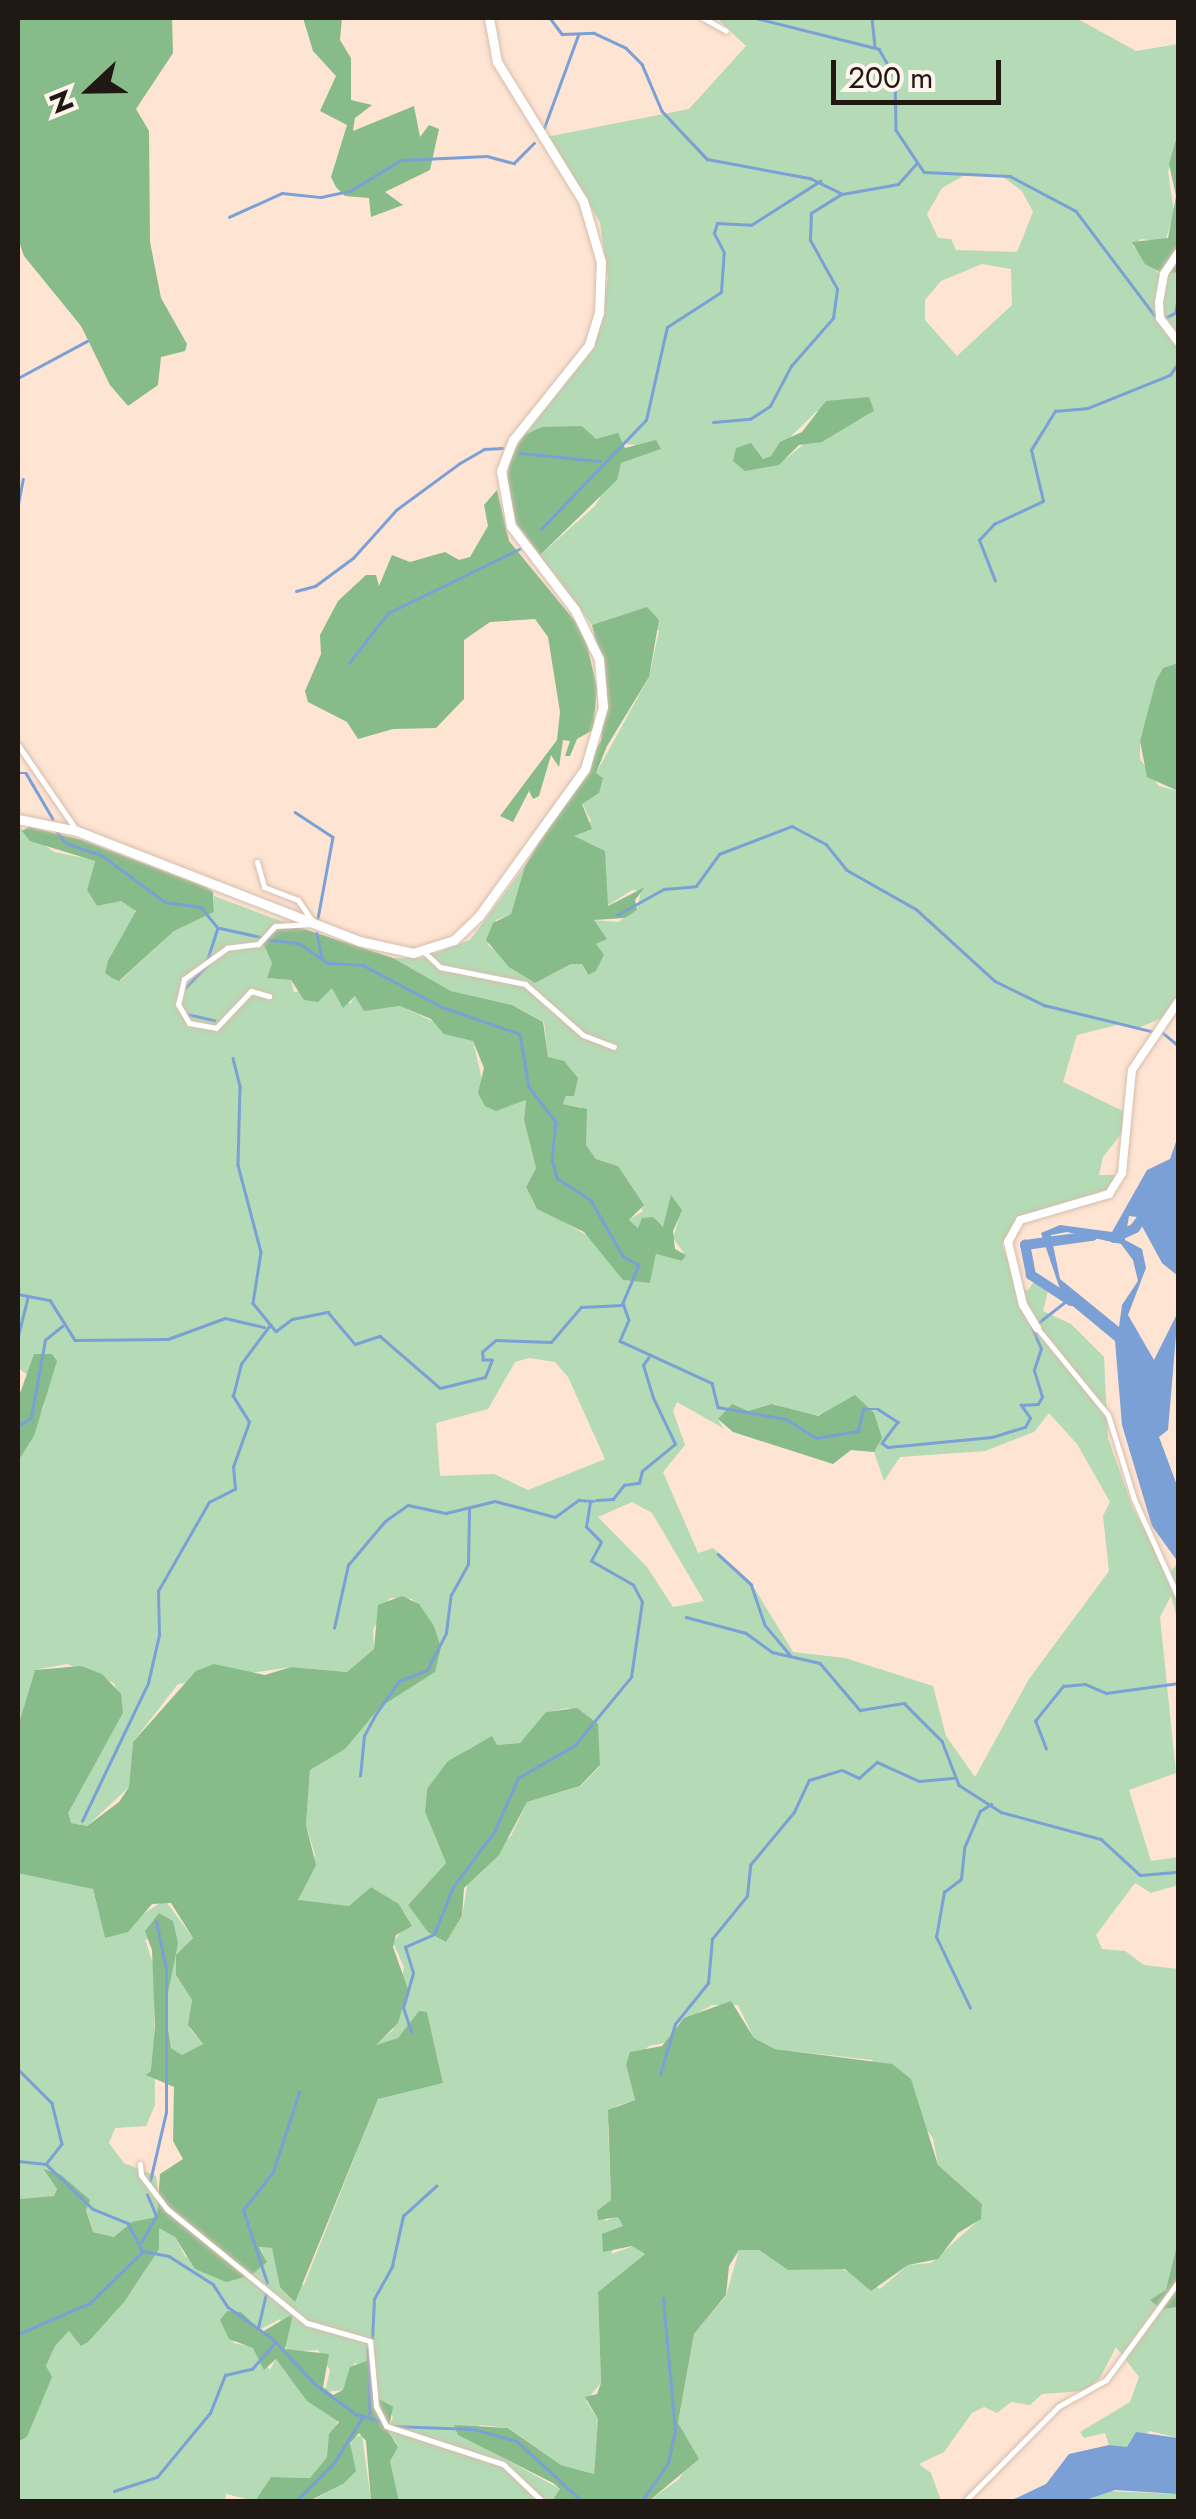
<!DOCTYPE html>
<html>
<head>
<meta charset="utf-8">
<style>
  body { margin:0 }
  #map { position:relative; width:1196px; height:2519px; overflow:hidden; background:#fee4d3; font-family:Jost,sans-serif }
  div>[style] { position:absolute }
  .green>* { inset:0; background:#b4dbb5 }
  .forest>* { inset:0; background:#88bb8a }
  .water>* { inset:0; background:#7ba0d5 }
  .stream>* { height:2.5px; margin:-1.25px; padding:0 1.25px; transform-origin:1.25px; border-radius:1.25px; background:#7ba0d5 }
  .river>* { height:10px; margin:-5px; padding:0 5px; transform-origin:5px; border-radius:5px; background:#7ba0d5 }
  .roads { filter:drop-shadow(0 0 2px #d6bdac) drop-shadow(0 0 2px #d6bdac) }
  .street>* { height:5px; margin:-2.5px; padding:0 2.5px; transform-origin:2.5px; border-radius:2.5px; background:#fff }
  .secondary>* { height:8px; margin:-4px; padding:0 4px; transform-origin:4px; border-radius:4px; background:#fff }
  .primary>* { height:9px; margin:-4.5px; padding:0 4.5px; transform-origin:4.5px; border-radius:4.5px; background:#fff }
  span { translate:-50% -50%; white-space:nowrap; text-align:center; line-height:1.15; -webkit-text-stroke:9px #fff4ee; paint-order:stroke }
  .frame { position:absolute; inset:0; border:20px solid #201812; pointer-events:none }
  .north { position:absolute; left:40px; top:40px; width:100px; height:100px; -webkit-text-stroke:8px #fff4ee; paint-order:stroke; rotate:248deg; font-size:28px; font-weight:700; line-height:40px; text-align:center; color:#201812 }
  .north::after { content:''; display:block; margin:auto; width:35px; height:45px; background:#201812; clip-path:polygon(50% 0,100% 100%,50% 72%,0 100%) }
  .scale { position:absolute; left:831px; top:60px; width:170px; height:45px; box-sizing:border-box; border:5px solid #201812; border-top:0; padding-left:12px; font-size:30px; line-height:35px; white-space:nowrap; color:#201812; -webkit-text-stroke:8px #fff4ee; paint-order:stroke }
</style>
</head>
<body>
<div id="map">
  <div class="green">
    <i style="clip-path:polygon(evenodd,717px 18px,1076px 18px,1136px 51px,1178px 44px,1178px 132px,1168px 172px,1174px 212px,1165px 242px,1141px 239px,1133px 246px,1158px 273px,1178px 272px,1178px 663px,1163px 668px,1140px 741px,1140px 759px,1159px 786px,1178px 791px,1178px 1011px,1136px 1029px,1121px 1024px,1077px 1035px,1063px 1082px,1123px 1111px,1125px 1129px,1103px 1157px,1099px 1175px,1121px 1175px,1102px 1197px,1022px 1215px,1002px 1245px,1016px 1282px,1027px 1291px,1037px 1278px,1048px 1291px,1043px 1311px,1071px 1324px,1104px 1357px,1108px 1438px,1133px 1509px,1169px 1573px,1178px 1563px,1178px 1621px,1171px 1596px,1160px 1617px,1176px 1773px,1129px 1790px,1151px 1861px,1178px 1857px,1178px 1885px,1151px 1893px,1135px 1883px,1096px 1935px,1102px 1949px,1125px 1951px,1144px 1965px,1178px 1969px,1178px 2241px,1163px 2306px,1178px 2307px,1178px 2438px,1150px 2431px,1127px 2448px,1109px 2445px,1105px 2433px,1084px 2438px,1080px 2432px,1130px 2402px,1139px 2377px,1116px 2347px,1100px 2378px,1084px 2391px,1042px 2394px,1030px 2405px,1011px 2402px,997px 2413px,984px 2407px,972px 2413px,944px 2452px,919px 2464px,931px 2473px,941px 2501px,649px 2501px,679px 2479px,694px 2455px,678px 2424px,694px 2334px,726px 2296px,739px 2250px,759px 2250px,788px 2270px,841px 2268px,880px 2289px,908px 2265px,931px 2263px,981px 2218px,982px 2204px,938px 2165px,933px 2138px,872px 2060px,775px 2049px,754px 2038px,738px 2005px,712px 2005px,678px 2024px,669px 2042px,649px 2046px,626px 2065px,635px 2100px,616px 2106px,608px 2125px,611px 2200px,602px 2208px,605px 2221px,618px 2216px,624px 2225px,611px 2254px,633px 2246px,645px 2254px,598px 2292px,601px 2383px,586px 2401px,598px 2419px,594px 2474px,561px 2465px,509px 2428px,479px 2425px,487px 2449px,560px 2489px,552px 2501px,399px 2501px,390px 2461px,397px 2444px,388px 2431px,393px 2417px,355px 2362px,344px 2390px,325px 2392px,330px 2370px,318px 2350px,287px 2352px,280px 2319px,257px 2331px,241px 2312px,233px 2343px,253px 2347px,270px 2370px,276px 2359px,307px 2400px,338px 2419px,327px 2457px,310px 2478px,271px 2477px,255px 2501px,226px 2494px,225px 2501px,18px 2501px,18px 2442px,27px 2437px,51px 2377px,46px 2366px,55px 2346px,69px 2331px,81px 2345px,87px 2342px,125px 2301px,146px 2269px,159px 2227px,175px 2237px,185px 2256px,226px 2282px,267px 2262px,260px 2247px,272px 2248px,280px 2283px,304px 2285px,378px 2098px,443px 2083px,427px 2012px,398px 2038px,374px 2046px,393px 2030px,404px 1967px,393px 1943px,409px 1920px,399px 1904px,371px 1887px,349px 1906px,298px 1901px,315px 1855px,306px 1825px,310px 1770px,337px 1752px,441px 1647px,434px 1626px,412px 1599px,390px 1598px,373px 1630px,374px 1649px,347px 1672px,291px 1667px,178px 1684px,133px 1742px,129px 1787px,87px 1826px,71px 1823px,67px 1813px,123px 1713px,114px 1683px,67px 1664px,35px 1670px,18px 1726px,18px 1461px,44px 1407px,47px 1354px,34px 1355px,28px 1375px,18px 1368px,18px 826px,54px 852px,95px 860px,87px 890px,97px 906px,121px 900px,132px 906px,138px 917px,117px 946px,120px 981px,174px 931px,214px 912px,214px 896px,286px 923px,262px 941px,272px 963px,267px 978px,291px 980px,294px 992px,332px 988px,350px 1004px,355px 996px,368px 1010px,401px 1006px,473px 1041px,483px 1084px,509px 1106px,526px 1100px,524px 1120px,536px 1168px,526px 1186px,534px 1204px,593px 1239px,623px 1280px,650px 1283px,656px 1254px,682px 1261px,685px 1255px,673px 1238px,678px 1221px,669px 1215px,663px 1227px,656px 1221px,638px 1228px,629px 1220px,643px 1211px,618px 1166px,596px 1159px,586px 1145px,581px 1107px,563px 1104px,575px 1078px,567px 1065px,548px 1057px,544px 1022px,512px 1005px,451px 991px,393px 958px,423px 958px,470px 940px,525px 866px,511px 914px,496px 920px,488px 945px,535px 983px,571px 964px,582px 964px,587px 975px,596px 971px,604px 955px,596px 948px,593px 920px,618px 922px,637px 910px,641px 891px,632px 890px,607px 906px,604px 862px,574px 836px,591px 821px,582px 803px,599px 793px,596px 773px,649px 677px,659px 630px,592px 625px,540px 555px,595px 506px,621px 463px,660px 449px,595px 439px,582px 426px,524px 435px,586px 358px,608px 279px,600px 222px,546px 137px,689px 109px,746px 46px,717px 18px,999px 174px,1022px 191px,1033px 212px,1017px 252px,956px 250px,951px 239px,938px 238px,927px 214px,942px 188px,963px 176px,999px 174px,717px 18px,982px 264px,1011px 269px,1012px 305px,957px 356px,925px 320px,925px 300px,941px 281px,982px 264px,717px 18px,817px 411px,873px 412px,822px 442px,806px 442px,787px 458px,755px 468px,751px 444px,763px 459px,771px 456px,817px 411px,717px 18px,529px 1358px,555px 1362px,568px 1377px,605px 1459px,528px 1490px,494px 1474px,440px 1476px,436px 1423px,488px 1409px,515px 1362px,529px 1358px,717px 18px,677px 1402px,723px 1428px,718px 1419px,775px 1404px,813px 1417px,837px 1408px,874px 1452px,884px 1481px,900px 1457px,985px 1451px,1034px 1432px,1049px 1413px,1077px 1444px,1110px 1502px,1103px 1516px,1109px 1571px,1029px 1679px,975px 1777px,946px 1736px,933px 1686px,845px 1658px,793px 1652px,750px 1581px,713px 1548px,698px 1553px,663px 1472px,685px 1445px,673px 1411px,677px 1402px,717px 18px,632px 1502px,652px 1513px,704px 1601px,673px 1607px,647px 1567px,598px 1517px,632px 1502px,717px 18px,568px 1708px,593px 1722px,600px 1766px,581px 1786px,527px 1802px,511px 1836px,468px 1880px,462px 1917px,445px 1941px,408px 1905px,446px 1863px,425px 1812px,427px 1789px,468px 1749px,492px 1737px,497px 1745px,520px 1743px,546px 1712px,568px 1708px)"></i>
    <i style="clip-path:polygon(18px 1871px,93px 1889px,105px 1938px,165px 1900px,193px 1938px,176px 1955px,176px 1975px,192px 2000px,190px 2029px,203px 2044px,182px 2056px,171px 2048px,165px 2008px,176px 1946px,145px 1939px,154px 1967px,155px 2105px,146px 2126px,115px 2128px,109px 2143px,124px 2163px,156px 2176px,160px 2203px,157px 2217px,114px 2237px,93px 2232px,83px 2198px,59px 2173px,43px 2170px,57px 2189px,54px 2196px,18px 2199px)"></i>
    <i style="clip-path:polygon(362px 2435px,371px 2501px,309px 2502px,343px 2484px,352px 2438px)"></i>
    <i style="clip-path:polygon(1108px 2491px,1178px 2494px,1178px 2501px,1083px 2502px)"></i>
  </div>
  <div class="forest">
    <i style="clip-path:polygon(18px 18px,172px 18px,173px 53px,136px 109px,149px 131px,150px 242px,161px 298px,187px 344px,185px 351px,161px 357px,158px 385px,128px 406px,110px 385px,81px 326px,24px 256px,18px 239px)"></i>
    <i style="clip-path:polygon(303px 18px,342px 18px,340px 40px,351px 58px,351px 100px,372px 105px,355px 118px,353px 131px,414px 106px,420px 137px,429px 125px,439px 129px,430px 170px,385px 192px,403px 205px,371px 217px,369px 198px,345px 196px,336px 187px,331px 177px,347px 125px,320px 111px,336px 76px,313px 51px)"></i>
    <i style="clip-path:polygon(1178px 132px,1178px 272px,1164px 274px,1145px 264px,1132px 242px,1168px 238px,1176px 196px,1169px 164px)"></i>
    <i style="clip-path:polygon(869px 397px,874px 411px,822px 442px,799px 445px,779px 465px,745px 471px,733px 461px,736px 448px,751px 443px,763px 459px,771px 456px,780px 442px,802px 432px,826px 401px)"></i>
    <i style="clip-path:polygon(582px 426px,596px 439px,618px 433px,625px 448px,656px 440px,661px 449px,621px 463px,617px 480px,540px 555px,513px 519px,506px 491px,510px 457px,524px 435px,542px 427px)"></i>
    <i style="clip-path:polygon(497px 490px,509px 541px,584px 632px,597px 688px,593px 730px,577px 739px,570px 756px,565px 756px,570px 741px,563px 740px,559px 767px,551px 755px,539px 796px,533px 799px,529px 791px,513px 822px,500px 816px,557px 740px,560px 712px,548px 637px,535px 619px,490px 622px,464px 640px,464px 699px,436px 728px,393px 729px,358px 739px,347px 722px,308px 702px,305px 691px,321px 654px,320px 635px,338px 601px,366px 575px,376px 575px,379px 586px,392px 555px,410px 562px,445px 552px,459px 560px,470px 557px,488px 526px,484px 505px)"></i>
    <i style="clip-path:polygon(647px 607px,659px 620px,649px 677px,607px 746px,596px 773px,603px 778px,599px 793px,582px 804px,592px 829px,574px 836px,605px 851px,608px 906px,645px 887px,635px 900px,637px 910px,625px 918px,594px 920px,607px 939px,596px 944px,604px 955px,596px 971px,588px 975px,582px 964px,571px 964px,535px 983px,509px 967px,486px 940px,493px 923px,511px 914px,525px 866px,601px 741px,607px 689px,592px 625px)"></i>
    <i style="clip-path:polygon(1178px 663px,1178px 791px,1147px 777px,1140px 741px,1156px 681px,1163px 668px)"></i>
    <i style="clip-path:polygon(29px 827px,82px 840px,205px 887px,213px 892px,214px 912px,174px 931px,119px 981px,112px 978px,105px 973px,108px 961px,136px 911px,121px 901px,97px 906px,87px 890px,95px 861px,30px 841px,22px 831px)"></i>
    <i style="clip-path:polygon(295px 926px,393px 958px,451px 991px,512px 1005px,543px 1022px,548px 1057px,564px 1061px,578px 1078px,574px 1096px,566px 1096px,563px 1104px,587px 1109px,586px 1145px,596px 1159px,618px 1166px,644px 1205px,629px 1220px,638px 1228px,642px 1218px,653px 1217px,663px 1227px,671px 1195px,682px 1210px,673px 1231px,675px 1249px,686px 1255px,682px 1261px,656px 1254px,650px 1283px,623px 1280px,584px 1232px,537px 1209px,526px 1187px,536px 1168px,524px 1120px,526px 1100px,496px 1111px,485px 1106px,478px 1093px,484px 1068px,473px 1041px,444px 1034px,431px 1019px,400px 1006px,364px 1011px,355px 996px,343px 1008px,332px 988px,318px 1002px,304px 1000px,291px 980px,267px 978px,272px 963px,262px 941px,273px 927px)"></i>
    <i style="clip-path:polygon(34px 1354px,52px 1354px,57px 1361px,34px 1436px,18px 1461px,18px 1399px)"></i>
    <i style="clip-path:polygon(855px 1395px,874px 1413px,882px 1438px,874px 1452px,851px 1450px,833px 1464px,733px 1432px,718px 1419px,732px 1404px,748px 1411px,772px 1404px,818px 1416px)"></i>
    <i style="clip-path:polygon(402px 1596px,419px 1604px,434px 1626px,441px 1647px,435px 1672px,380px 1707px,345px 1749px,310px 1770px,306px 1825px,316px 1865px,298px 1900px,349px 1906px,371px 1887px,399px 1904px,412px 1926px,396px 1935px,393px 1947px,408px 1989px,398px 2023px,376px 2045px,398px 2038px,419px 2011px,427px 2012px,443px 2083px,378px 2099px,295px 2302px,280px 2287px,272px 2248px,259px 2247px,267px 2262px,251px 2275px,226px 2282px,195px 2269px,175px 2237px,159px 2228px,159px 2249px,125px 2301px,88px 2342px,81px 2346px,69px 2331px,55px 2346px,46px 2366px,52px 2377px,27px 2437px,18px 2442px,18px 2199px,54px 2196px,57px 2189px,43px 2169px,60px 2174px,90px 2200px,86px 2210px,93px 2232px,114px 2237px,132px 2222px,157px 2217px,160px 2174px,183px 2159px,173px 2141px,174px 2087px,146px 2075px,151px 2071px,155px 2027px,152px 1950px,145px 1931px,159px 1913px,173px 1921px,178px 1943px,165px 2008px,171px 2048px,182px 2055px,203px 2044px,188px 2025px,192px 2000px,176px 1975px,176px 1955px,193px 1938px,171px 1903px,152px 1904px,128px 1932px,105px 1938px,93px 1889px,18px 1873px,18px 1726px,35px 1670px,81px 1666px,102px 1674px,121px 1694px,123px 1713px,68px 1813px,71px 1823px,87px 1826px,119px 1802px,129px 1787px,133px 1742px,196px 1671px,214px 1664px,265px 1675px,291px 1667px,347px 1672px,374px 1649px,378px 1605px)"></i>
    <i style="clip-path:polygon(577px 1708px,598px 1724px,600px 1765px,580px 1786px,527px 1802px,499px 1855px,464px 1888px,462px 1916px,446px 1942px,428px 1932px,408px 1905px,446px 1863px,425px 1812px,427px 1789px,448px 1761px,492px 1736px,497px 1745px,520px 1743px,546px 1712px)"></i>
    <i style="clip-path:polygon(731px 2001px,754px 2038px,775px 2049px,892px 2064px,911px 2079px,938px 2165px,982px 2204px,981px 2219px,958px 2233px,938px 2259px,908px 2265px,871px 2291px,845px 2269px,788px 2270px,759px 2250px,739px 2250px,729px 2266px,726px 2295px,694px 2334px,678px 2423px,699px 2459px,649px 2501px,552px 2501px,560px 2489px,553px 2483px,458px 2435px,454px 2425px,508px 2428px,561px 2465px,594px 2474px,598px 2419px,585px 2397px,597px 2394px,601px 2383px,598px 2292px,645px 2254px,632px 2246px,603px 2252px,602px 2234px,623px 2226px,618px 2217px,598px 2220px,597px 2211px,611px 2200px,608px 2110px,635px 2100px,626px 2065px,630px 2052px,662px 2046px,684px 2018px)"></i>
    <i style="clip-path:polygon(1178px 2241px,1178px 2307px,1161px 2309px,1150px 2300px,1166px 2290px)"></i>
    <i style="clip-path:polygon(227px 2311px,241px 2312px,262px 2332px,293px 2314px,285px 2349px,329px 2354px,323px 2387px,333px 2395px,343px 2390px,350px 2367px,367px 2361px,376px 2397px,393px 2407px,388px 2431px,398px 2447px,390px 2461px,399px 2501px,371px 2501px,366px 2441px,359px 2433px,350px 2443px,356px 2471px,343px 2484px,309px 2501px,255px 2501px,271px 2477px,310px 2478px,327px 2457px,329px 2434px,339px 2422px,307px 2401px,276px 2359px,264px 2370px,253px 2348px,229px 2339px,220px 2320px)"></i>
  </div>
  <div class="water">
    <i style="clip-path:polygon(evenodd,1178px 1136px,1178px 1276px,1162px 1263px,1137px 1217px,1129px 1216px,1125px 1240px,1142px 1249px,1146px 1268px,1128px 1315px,1154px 1360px,1178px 1312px,1168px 1430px,1159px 1437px,1178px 1488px,1178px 1562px,1152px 1526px,1122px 1425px,1115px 1341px,1063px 1298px,1041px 1233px,1060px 1225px,1112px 1232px,1147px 1170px,1170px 1159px,1178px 1136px,1067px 1232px,1121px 1244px,1133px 1260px,1138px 1281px,1122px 1305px,1119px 1327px,1060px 1279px,1051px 1235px,1067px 1232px)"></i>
    <i style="clip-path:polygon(1136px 2432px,1178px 2438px,1178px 2494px,1115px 2490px,1083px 2501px,1010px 2501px,1046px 2484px,1069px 2454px,1109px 2445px,1127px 2447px)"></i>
  </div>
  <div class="stream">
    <i style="left:550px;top:18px;width:20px;rotate:53deg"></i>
    <i style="left:562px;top:34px;width:32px;rotate:-2deg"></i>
    <i style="left:594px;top:33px;width:35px;rotate:25deg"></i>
    <i style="left:626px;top:48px;width:23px;rotate:45deg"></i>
    <i style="left:642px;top:64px;width:51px;rotate:66.9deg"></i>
    <i style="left:662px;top:111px;width:66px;rotate:46.8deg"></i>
    <i style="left:707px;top:159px;width:105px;rotate:10.5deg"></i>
    <i style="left:810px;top:178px;width:34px;rotate:26deg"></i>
    <i style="left:756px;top:18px;width:127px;rotate:14.1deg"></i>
    <i style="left:879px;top:49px;width:32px;rotate:60deg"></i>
    <i style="left:895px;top:77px;width:53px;rotate:88.9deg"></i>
    <i style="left:896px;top:130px;width:50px;rotate:56.3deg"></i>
    <i style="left:924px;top:172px;width:86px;rotate:2.7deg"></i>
    <i style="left:1010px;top:176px;width:75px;rotate:27.9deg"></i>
    <i style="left:1076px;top:211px;width:131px;rotate:53deg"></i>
    <i style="left:872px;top:18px;width:28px;rotate:84deg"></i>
    <i style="left:544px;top:128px;width:99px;rotate:-69.9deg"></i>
    <i style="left:229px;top:217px;width:58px;rotate:-24.4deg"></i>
    <i style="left:282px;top:193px;width:39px;rotate:6deg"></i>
    <i style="left:321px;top:197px;width:30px;rotate:-12deg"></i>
    <i style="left:350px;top:191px;width:60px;rotate:-31.3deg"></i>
    <i style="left:401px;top:160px;width:86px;rotate:-2.7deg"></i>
    <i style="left:487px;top:156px;width:28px;rotate:15deg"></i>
    <i style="left:514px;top:163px;width:28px;rotate:-45deg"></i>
    <i style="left:1163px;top:319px;width:13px;rotate:-27deg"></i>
    <i style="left:1175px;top:313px;width:16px;rotate:-79deg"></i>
    <i style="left:18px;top:378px;width:78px;rotate:-28.2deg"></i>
    <i style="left:713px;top:422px;width:37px;rotate:-5deg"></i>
    <i style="left:750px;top:419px;width:24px;rotate:-33deg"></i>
    <i style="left:770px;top:406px;width:45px;rotate:-62.3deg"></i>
    <i style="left:791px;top:366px;width:64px;rotate:-48.8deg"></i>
    <i style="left:833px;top:318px;width:29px;rotate:-82deg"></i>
    <i style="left:837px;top:289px;width:56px;rotate:-118.9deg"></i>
    <i style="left:810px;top:240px;width:27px;rotate:-88deg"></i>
    <i style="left:811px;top:213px;width:36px;rotate:-32deg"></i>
    <i style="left:842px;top:194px;width:57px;rotate:-10.1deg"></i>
    <i style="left:898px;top:184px;width:27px;rotate:-48deg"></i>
    <i style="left:520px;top:453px;width:80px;rotate:5.7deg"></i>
    <i style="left:18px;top:504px;width:25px;rotate:-79deg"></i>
    <i style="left:541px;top:529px;width:151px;rotate:-46.1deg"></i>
    <i style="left:646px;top:420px;width:95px;rotate:-77.3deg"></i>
    <i style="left:667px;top:327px;width:64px;rotate:-32.9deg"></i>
    <i style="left:721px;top:292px;width:39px;rotate:-86deg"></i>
    <i style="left:724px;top:253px;width:22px;rotate:-117deg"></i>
    <i style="left:714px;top:233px;width:10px;rotate:-73deg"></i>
    <i style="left:717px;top:223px;width:34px;rotate:3deg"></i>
    <i style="left:751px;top:225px;width:82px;rotate:-32.5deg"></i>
    <i style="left:18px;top:561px;width:32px;rotate:90deg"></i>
    <i style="left:995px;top:581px;width:44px;rotate:-111.3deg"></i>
    <i style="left:979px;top:540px;width:22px;rotate:-47deg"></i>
    <i style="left:994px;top:524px;width:54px;rotate:-25.1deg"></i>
    <i style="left:1043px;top:501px;width:52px;rotate:-103.2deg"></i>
    <i style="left:1031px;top:450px;width:46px;rotate:-58.4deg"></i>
    <i style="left:1055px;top:411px;width:33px;rotate:-5deg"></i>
    <i style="left:1088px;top:408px;width:88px;rotate:-21.9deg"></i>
    <i style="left:1170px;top:375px;width:14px;rotate:-56deg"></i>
    <i style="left:296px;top:591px;width:20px;rotate:-15deg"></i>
    <i style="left:315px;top:586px;width:47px;rotate:-36.4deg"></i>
    <i style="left:353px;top:558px;width:64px;rotate:-48.1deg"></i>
    <i style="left:396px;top:510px;width:79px;rotate:-36.3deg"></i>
    <i style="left:460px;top:463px;width:28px;rotate:-30deg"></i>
    <i style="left:484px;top:449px;width:18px;rotate:-3deg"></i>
    <i style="left:18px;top:624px;width:29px;rotate:-90deg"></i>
    <i style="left:349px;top:663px;width:63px;rotate:-52deg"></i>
    <i style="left:388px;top:613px;width:146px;rotate:-26deg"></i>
    <i style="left:18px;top:773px;width:8px"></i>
    <i style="left:26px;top:773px;width:53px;rotate:59.6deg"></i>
    <i style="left:295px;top:812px;width:45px;rotate:33.3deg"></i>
    <i style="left:333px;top:837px;width:83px;rotate:100.4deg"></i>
    <i style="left:54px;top:828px;width:19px;rotate:51deg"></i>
    <i style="left:66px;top:843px;width:39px;rotate:19deg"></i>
    <i style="left:103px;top:856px;width:77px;rotate:36.6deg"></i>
    <i style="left:165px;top:902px;width:36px;rotate:8deg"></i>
    <i style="left:201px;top:907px;width:27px;rotate:51deg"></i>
    <i style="left:218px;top:928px;width:33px;rotate:108deg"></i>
    <i style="left:617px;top:915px;width:54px;rotate:-29deg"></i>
    <i style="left:664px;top:889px;width:32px;rotate:-5deg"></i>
    <i style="left:696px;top:886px;width:39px;rotate:-54deg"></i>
    <i style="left:719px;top:854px;width:78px;rotate:-21deg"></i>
    <i style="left:792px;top:826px;width:38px;rotate:28deg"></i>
    <i style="left:826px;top:844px;width:33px;rotate:51deg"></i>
    <i style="left:847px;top:870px;width:79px;rotate:29.5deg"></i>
    <i style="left:916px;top:909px;width:107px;rotate:42.3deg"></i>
    <i style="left:995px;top:981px;width:55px;rotate:26.1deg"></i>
    <i style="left:1044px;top:1005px;width:114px;rotate:13.7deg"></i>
    <i style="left:220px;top:928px;width:42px;rotate:12.4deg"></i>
    <i style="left:317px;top:933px;width:26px;rotate:79deg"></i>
    <i style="left:264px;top:939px;width:35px;rotate:7deg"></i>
    <i style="left:299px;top:943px;width:35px;rotate:35deg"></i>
    <i style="left:328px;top:963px;width:35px;rotate:3deg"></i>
    <i style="left:363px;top:965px;width:89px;rotate:28deg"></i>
    <i style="left:442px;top:1007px;width:83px;rotate:19.1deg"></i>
    <i style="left:520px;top:1034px;width:54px;rotate:80.4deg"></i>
    <i style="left:529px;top:1087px;width:44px;rotate:52.4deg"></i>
    <i style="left:556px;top:1122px;width:37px;rotate:96deg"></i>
    <i style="left:552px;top:1159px;width:20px;rotate:75deg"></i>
    <i style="left:557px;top:1178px;width:40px;rotate:32.9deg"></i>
    <i style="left:591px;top:1200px;width:64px;rotate:60.3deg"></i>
    <i style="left:623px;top:1256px;width:18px;rotate:29deg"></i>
    <i style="left:639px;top:1265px;width:41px;rotate:112.8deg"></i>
    <i style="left:623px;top:1303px;width:18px;rotate:71deg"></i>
    <i style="left:629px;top:1320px;width:23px;rotate:113deg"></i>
    <i style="left:620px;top:1341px;width:101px;rotate:24.5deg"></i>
    <i style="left:712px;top:1383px;width:25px;rotate:76deg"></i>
    <i style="left:718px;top:1407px;width:69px;rotate:10deg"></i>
    <i style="left:786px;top:1419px;width:36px;rotate:32deg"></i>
    <i style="left:816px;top:1438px;width:43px;rotate:-9.5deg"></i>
    <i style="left:858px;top:1431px;width:23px;rotate:-77deg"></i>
    <i style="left:863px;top:1409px;width:15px"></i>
    <i style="left:878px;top:1409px;width:24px;rotate:33deg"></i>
    <i style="left:898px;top:1422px;width:26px;rotate:127deg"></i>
    <i style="left:882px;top:1443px;width:7px;rotate:34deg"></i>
    <i style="left:888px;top:1447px;width:104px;rotate:-5.5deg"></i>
    <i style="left:992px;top:1437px;width:34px;rotate:-17deg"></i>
    <i style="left:1025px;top:1427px;width:10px;rotate:-61deg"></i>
    <i style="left:1030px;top:1418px;width:16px;rotate:-125deg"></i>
    <i style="left:1021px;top:1405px;width:17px;rotate:-3deg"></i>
    <i style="left:1038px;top:1404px;width:8px;rotate:-60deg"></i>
    <i style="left:1042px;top:1397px;width:28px;rotate:-107deg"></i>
    <i style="left:1034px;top:1370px;width:22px;rotate:-72deg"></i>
    <i style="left:1041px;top:1349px;width:23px;rotate:-113deg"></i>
    <i style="left:185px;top:988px;width:32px;rotate:-46deg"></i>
    <i style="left:187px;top:1014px;width:28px;rotate:13deg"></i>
    <i style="left:1163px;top:1033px;width:19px;rotate:39deg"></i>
    <i style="left:233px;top:1058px;width:30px;rotate:76deg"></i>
    <i style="left:240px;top:1087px;width:78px;rotate:91.5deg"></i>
    <i style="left:238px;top:1165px;width:90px;rotate:75.2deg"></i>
    <i style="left:261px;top:1252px;width:52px;rotate:98.9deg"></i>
    <i style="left:253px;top:1303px;width:36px;rotate:51deg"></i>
    <i style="left:276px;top:1331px;width:20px;rotate:-37deg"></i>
    <i style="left:292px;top:1319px;width:37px;rotate:-11deg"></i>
    <i style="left:328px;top:1312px;width:42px;rotate:49.8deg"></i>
    <i style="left:355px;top:1344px;width:26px;rotate:-18deg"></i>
    <i style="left:380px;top:1336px;width:79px;rotate:40.9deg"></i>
    <i style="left:440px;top:1388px;width:46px;rotate:-13.7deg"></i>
    <i style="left:485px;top:1377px;width:18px;rotate:-68deg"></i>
    <i style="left:492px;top:1360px;width:9px;rotate:180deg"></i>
    <i style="left:483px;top:1360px;width:8px;rotate:-97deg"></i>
    <i style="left:482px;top:1352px;width:18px;rotate:-41deg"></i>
    <i style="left:496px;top:1340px;width:55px;rotate:2.1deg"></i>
    <i style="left:551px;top:1342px;width:46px;rotate:-49.4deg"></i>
    <i style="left:581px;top:1307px;width:41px;rotate:-2.8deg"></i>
    <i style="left:18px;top:1294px;width:33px;rotate:11deg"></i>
    <i style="left:50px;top:1300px;width:47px;rotate:58deg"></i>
    <i style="left:75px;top:1340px;width:93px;rotate:-0.6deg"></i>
    <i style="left:168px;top:1339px;width:61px;rotate:-20.2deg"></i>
    <i style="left:225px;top:1318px;width:40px;rotate:13deg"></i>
    <i style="left:1038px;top:1323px;width:37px;rotate:-38deg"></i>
    <i style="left:18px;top:1336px;width:41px;rotate:-76deg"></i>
    <i style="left:18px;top:1426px;width:15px;rotate:-32deg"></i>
    <i style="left:31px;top:1418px;width:79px;rotate:-79.8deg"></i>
    <i style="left:45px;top:1340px;width:22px;rotate:-39deg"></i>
    <i style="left:596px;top:1500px;width:17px;rotate:-3deg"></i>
    <i style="left:613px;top:1499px;width:18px;rotate:-52deg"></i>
    <i style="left:624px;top:1485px;width:15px;rotate:-8deg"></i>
    <i style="left:639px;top:1483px;width:12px;rotate:-76deg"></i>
    <i style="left:642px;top:1471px;width:43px;rotate:-39.3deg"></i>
    <i style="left:675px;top:1444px;width:51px;rotate:-115.6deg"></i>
    <i style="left:653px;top:1398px;width:34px;rotate:-107deg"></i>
    <i style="left:643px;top:1365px;width:9px;rotate:-54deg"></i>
    <i style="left:718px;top:1554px;width:45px;rotate:42.3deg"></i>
    <i style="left:751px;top:1584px;width:43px;rotate:71.1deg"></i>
    <i style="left:765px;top:1625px;width:39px;rotate:50deg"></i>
    <i style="left:686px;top:1617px;width:62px;rotate:14.9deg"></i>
    <i style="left:746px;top:1633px;width:32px;rotate:36deg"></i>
    <i style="left:772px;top:1652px;width:49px;rotate:12.9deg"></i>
    <i style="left:820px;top:1663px;width:62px;rotate:49.6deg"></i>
    <i style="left:860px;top:1710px;width:45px;rotate:-9deg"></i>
    <i style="left:904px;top:1703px;width:54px;rotate:45deg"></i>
    <i style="left:942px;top:1741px;width:47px;rotate:68.9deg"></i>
    <i style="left:959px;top:1785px;width:50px;rotate:32.7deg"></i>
    <i style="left:1001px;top:1812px;width:104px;rotate:15.1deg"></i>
    <i style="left:1101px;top:1839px;width:53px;rotate:42.7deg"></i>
    <i style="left:1140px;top:1875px;width:38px;rotate:-5deg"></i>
    <i style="left:1178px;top:1617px;width:43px;rotate:90deg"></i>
    <i style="left:334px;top:1628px;width:65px;rotate:-77.5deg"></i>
    <i style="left:348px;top:1565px;width:57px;rotate:-49.9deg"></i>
    <i style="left:385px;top:1521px;width:28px;rotate:-35deg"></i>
    <i style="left:408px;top:1505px;width:39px;rotate:12deg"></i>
    <i style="left:446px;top:1513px;width:50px;rotate:-13.8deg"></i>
    <i style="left:495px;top:1501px;width:62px;rotate:14.9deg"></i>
    <i style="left:555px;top:1517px;width:29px;rotate:-36deg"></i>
    <i style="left:578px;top:1500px;width:15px;rotate:4deg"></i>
    <i style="left:1178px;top:1705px;width:43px;rotate:90deg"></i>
    <i style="left:1046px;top:1749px;width:30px;rotate:-111deg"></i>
    <i style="left:1035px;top:1721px;width:45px;rotate:-51.3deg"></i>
    <i style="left:1063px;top:1686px;width:22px;rotate:-5deg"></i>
    <i style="left:1085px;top:1684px;width:23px;rotate:23deg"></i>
    <i style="left:1106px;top:1693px;width:73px;rotate:-7.9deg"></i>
    <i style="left:360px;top:1776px;width:40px;rotate:-84.3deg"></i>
    <i style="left:364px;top:1736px;width:24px;rotate:-62deg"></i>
    <i style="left:375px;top:1715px;width:42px;rotate:-54.8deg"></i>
    <i style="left:399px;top:1681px;width:30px;rotate:-21deg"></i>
    <i style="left:427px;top:1670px;width:42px;rotate:-62.8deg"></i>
    <i style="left:446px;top:1633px;width:38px;rotate:-83deg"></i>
    <i style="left:451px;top:1595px;width:35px;rotate:-61deg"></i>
    <i style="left:468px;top:1564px;width:54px;rotate:-88.9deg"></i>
    <i style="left:82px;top:1821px;width:153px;rotate:-64.4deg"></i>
    <i style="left:148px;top:1683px;width:49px;rotate:-77.1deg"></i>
    <i style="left:159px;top:1635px;width:44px;rotate:-91.3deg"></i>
    <i style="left:158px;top:1591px;width:103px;rotate:-60.2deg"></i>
    <i style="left:209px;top:1502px;width:29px;rotate:-27deg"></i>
    <i style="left:235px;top:1489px;width:22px;rotate:-95deg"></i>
    <i style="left:233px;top:1467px;width:48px;rotate:-70.4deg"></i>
    <i style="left:249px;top:1422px;width:31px;rotate:-122deg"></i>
    <i style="left:233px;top:1396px;width:33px;rotate:-76deg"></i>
    <i style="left:241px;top:1364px;width:49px;rotate:-53.4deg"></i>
    <i style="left:970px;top:2008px;width:79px;rotate:-115.6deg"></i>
    <i style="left:936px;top:1937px;width:46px;rotate:-79.9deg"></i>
    <i style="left:944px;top:1892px;width:21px;rotate:-37deg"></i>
    <i style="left:961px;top:1879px;width:31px;rotate:-84deg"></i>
    <i style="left:964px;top:1848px;width:40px;rotate:-66.6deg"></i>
    <i style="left:980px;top:1811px;width:13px;rotate:-32deg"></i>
    <i style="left:411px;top:2032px;width:25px;rotate:-108deg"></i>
    <i style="left:403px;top:2008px;width:36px;rotate:-74deg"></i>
    <i style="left:413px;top:1973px;width:27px;rotate:-107deg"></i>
    <i style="left:405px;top:1947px;width:32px;rotate:-24deg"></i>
    <i style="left:434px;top:1934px;width:51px;rotate:-68deg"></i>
    <i style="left:453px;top:1887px;width:69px;rotate:-53.3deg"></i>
    <i style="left:494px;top:1832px;width:59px;rotate:-66deg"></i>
    <i style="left:518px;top:1778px;width:66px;rotate:-30.1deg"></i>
    <i style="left:575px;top:1745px;width:88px;rotate:-50.5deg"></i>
    <i style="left:631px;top:1677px;width:76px;rotate:-81.7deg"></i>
    <i style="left:642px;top:1602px;width:19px;rotate:-118deg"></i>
    <i style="left:633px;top:1585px;width:48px;rotate:-150.3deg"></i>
    <i style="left:591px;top:1561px;width:21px;rotate:-62deg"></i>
    <i style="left:601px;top:1542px;width:21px;rotate:-135deg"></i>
    <i style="left:586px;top:1527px;width:24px;rotate:-81deg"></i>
    <i style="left:18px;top:2069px;width:48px;rotate:45deg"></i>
    <i style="left:52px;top:2103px;width:42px;rotate:76.3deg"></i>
    <i style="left:62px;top:2144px;width:24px;rotate:128deg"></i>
    <i style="left:660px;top:2074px;width:52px;rotate:-73.3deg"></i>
    <i style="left:675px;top:2024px;width:53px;rotate:-51.2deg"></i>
    <i style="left:708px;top:1983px;width:44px;rotate:-84.8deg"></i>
    <i style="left:712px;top:1939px;width:55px;rotate:-50.9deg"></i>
    <i style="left:747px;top:1896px;width:31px;rotate:-84deg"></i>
    <i style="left:750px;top:1865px;width:69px;rotate:-50.3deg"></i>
    <i style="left:794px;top:1812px;width:35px;rotate:-65deg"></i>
    <i style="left:809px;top:1780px;width:34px;rotate:-17deg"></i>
    <i style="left:842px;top:1770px;width:19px;rotate:25deg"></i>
    <i style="left:859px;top:1778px;width:24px;rotate:-42deg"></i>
    <i style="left:877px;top:1762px;width:46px;rotate:24.3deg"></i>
    <i style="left:919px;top:1781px;width:36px;rotate:-5deg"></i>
    <i style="left:18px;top:2161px;width:28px;rotate:6deg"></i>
    <i style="left:46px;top:2164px;width:65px;rotate:43.8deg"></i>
    <i style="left:93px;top:2209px;width:38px;rotate:22deg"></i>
    <i style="left:128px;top:2223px;width:30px;rotate:63deg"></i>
    <i style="left:150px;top:2181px;width:71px;rotate:-76.9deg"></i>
    <i style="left:166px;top:2112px;width:143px;rotate:-90deg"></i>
    <i style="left:166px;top:1969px;width:49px;rotate:-101.8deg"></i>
    <i style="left:141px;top:2243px;width:31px;rotate:-61deg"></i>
    <i style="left:156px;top:2216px;width:23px;rotate:-113deg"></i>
    <i style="left:143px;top:2251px;width:26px;rotate:11deg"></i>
    <i style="left:169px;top:2256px;width:52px;rotate:32.5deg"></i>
    <i style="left:213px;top:2284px;width:27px;rotate:57deg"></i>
    <i style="left:228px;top:2307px;width:55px;rotate:35.4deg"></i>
    <i style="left:273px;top:2339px;width:62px;rotate:47deg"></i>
    <i style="left:315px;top:2384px;width:51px;rotate:36.2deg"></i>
    <i style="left:356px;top:2414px;width:25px;rotate:16deg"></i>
    <i style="left:267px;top:2283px;width:77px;rotate:-108.2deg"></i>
    <i style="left:243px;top:2210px;width:48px;rotate:-51.7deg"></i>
    <i style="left:273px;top:2172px;width:84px;rotate:-72deg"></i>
    <i style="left:258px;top:2328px;width:37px;rotate:-77deg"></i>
    <i style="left:18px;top:2334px;width:78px;rotate:-23.3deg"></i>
    <i style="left:90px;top:2303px;width:73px;rotate:-44.4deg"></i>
    <i style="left:372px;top:2340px;width:41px;rotate:-87.2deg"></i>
    <i style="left:374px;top:2299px;width:38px;rotate:-61deg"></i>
    <i style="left:392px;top:2266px;width:51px;rotate:-77.6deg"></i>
    <i style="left:403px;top:2216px;width:45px;rotate:-42.3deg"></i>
    <i style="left:368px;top:2348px;width:65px;rotate:88.2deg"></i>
    <i style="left:392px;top:2426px;width:81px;rotate:2.1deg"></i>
    <i style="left:473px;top:2429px;width:46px;rotate:15.3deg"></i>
    <i style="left:517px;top:2441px;width:90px;rotate:42.7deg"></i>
    <i style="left:114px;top:2491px;width:45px;rotate:-18deg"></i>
    <i style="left:157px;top:2477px;width:83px;rotate:-50.4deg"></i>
    <i style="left:210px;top:2413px;width:41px;rotate:-68.5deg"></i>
    <i style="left:225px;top:2375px;width:28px;rotate:-13deg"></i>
    <i style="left:252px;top:2369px;width:35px;rotate:-49deg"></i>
    <i style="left:295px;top:2502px;width:55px;rotate:-45deg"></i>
    <i style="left:334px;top:2463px;width:55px;rotate:-58.3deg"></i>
    <i style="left:641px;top:2502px;width:47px;rotate:-55.3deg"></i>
    <i style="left:668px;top:2463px;width:33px;rotate:-78deg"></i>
    <i style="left:675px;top:2431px;width:133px;rotate:-95.2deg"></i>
  </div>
  <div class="river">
    <i style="left:1114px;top:1238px;width:23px;rotate:-25deg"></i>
    <i style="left:1135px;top:1228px;width:24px;rotate:-54deg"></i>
    <i style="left:1071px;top:1301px;width:48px;rotate:-147deg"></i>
    <i style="left:1031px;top:1275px;width:31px;rotate:-101deg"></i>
    <i style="left:1025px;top:1245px;width:68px;rotate:-7.7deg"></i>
  </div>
  <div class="roads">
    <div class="street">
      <i style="left:703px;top:18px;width:26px;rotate:29deg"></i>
      <i style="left:18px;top:745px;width:101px;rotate:55.5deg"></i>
      <i style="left:257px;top:862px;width:26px;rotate:74deg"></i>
      <i style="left:264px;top:887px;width:36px;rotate:21deg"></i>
      <i style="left:298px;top:900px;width:29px;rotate:56deg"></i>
      <i style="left:314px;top:924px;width:39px;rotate:177deg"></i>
      <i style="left:275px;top:926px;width:25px;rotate:133deg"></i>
      <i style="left:258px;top:944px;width:31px;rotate:173deg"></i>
      <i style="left:227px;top:948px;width:53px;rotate:144.2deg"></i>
      <i style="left:184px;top:979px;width:26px;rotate:103deg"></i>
      <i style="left:178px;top:1004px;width:22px;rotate:60deg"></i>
      <i style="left:189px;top:1023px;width:27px;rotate:10deg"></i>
      <i style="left:216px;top:1028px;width:51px;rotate:-46.6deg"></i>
      <i style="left:251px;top:991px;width:19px;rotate:16deg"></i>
      <i style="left:424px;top:952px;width:22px;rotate:43deg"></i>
      <i style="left:440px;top:967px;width:87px;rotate:11.3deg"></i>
      <i style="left:525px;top:984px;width:77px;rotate:41.3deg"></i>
      <i style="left:583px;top:1035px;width:33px;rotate:21deg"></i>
      <i style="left:1037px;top:1328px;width:112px;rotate:50.8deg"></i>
      <i style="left:1108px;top:1415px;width:88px;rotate:72.8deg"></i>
      <i style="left:1134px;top:1499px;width:107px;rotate:65.8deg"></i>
      <i style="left:140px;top:2164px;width:11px;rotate:85deg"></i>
      <i style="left:141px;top:2175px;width:43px;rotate:52.6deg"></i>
      <i style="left:167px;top:2209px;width:181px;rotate:39.2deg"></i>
      <i style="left:307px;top:2323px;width:66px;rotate:15.9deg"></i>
      <i style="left:370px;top:2341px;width:65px;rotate:84.7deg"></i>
      <i style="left:376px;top:2406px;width:22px;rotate:63deg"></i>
      <i style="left:386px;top:2426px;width:123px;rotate:18deg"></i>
      <i style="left:503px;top:2464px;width:55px;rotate:43.5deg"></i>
      <i style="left:964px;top:2502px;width:135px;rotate:-45.3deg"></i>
      <i style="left:1059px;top:2406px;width:54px;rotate:-29deg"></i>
      <i style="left:1106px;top:2380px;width:122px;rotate:-53.7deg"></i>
    </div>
    <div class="secondary">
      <i style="left:1178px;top:253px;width:25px;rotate:124deg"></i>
      <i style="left:1164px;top:274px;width:29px;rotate:100deg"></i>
      <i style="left:1159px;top:303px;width:15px;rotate:86deg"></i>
      <i style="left:1160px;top:318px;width:30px;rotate:53deg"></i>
      <i style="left:1037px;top:1328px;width:27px;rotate:-121deg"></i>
      <i style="left:1023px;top:1305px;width:65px;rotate:-103.4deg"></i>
      <i style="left:1008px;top:1242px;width:25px;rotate:-61deg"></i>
      <i style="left:1020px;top:1220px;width:93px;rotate:-16.3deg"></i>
      <i style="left:1109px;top:1194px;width:25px;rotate:-58deg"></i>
      <i style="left:1122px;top:1173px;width:103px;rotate:-84.5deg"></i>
      <i style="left:1132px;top:1070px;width:82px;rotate:-55.9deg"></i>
    </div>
    <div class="primary">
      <i style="left:18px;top:819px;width:60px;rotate:11.5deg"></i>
      <i style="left:77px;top:831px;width:303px;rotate:21.3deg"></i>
      <i style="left:359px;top:941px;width:55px;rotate:12.5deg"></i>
      <i style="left:413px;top:953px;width:43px;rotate:-17.6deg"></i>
      <i style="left:454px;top:940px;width:35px;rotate:-44deg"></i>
      <i style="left:479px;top:916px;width:181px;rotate:-54.2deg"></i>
      <i style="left:585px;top:769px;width:65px;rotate:-73.8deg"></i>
      <i style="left:603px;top:707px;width:48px;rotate:-94.8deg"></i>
      <i style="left:599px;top:659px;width:55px;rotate:-116.1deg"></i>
      <i style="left:575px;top:610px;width:106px;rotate:-127.3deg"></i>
      <i style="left:511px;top:526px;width:56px;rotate:-100.3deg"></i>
      <i style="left:501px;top:471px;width:33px;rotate:-69deg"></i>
      <i style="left:513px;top:440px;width:122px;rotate:-51.3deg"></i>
      <i style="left:589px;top:345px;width:34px;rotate:-73deg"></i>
      <i style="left:599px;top:313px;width:51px;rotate:-87.8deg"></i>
      <i style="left:601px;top:262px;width:64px;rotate:-106.4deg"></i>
      <i style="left:583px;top:201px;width:163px;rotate:-121.7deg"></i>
      <i style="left:497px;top:62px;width:45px;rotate:-100.3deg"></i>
    </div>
  </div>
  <div class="frame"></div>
  <div class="north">N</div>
  <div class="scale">200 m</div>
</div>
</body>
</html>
